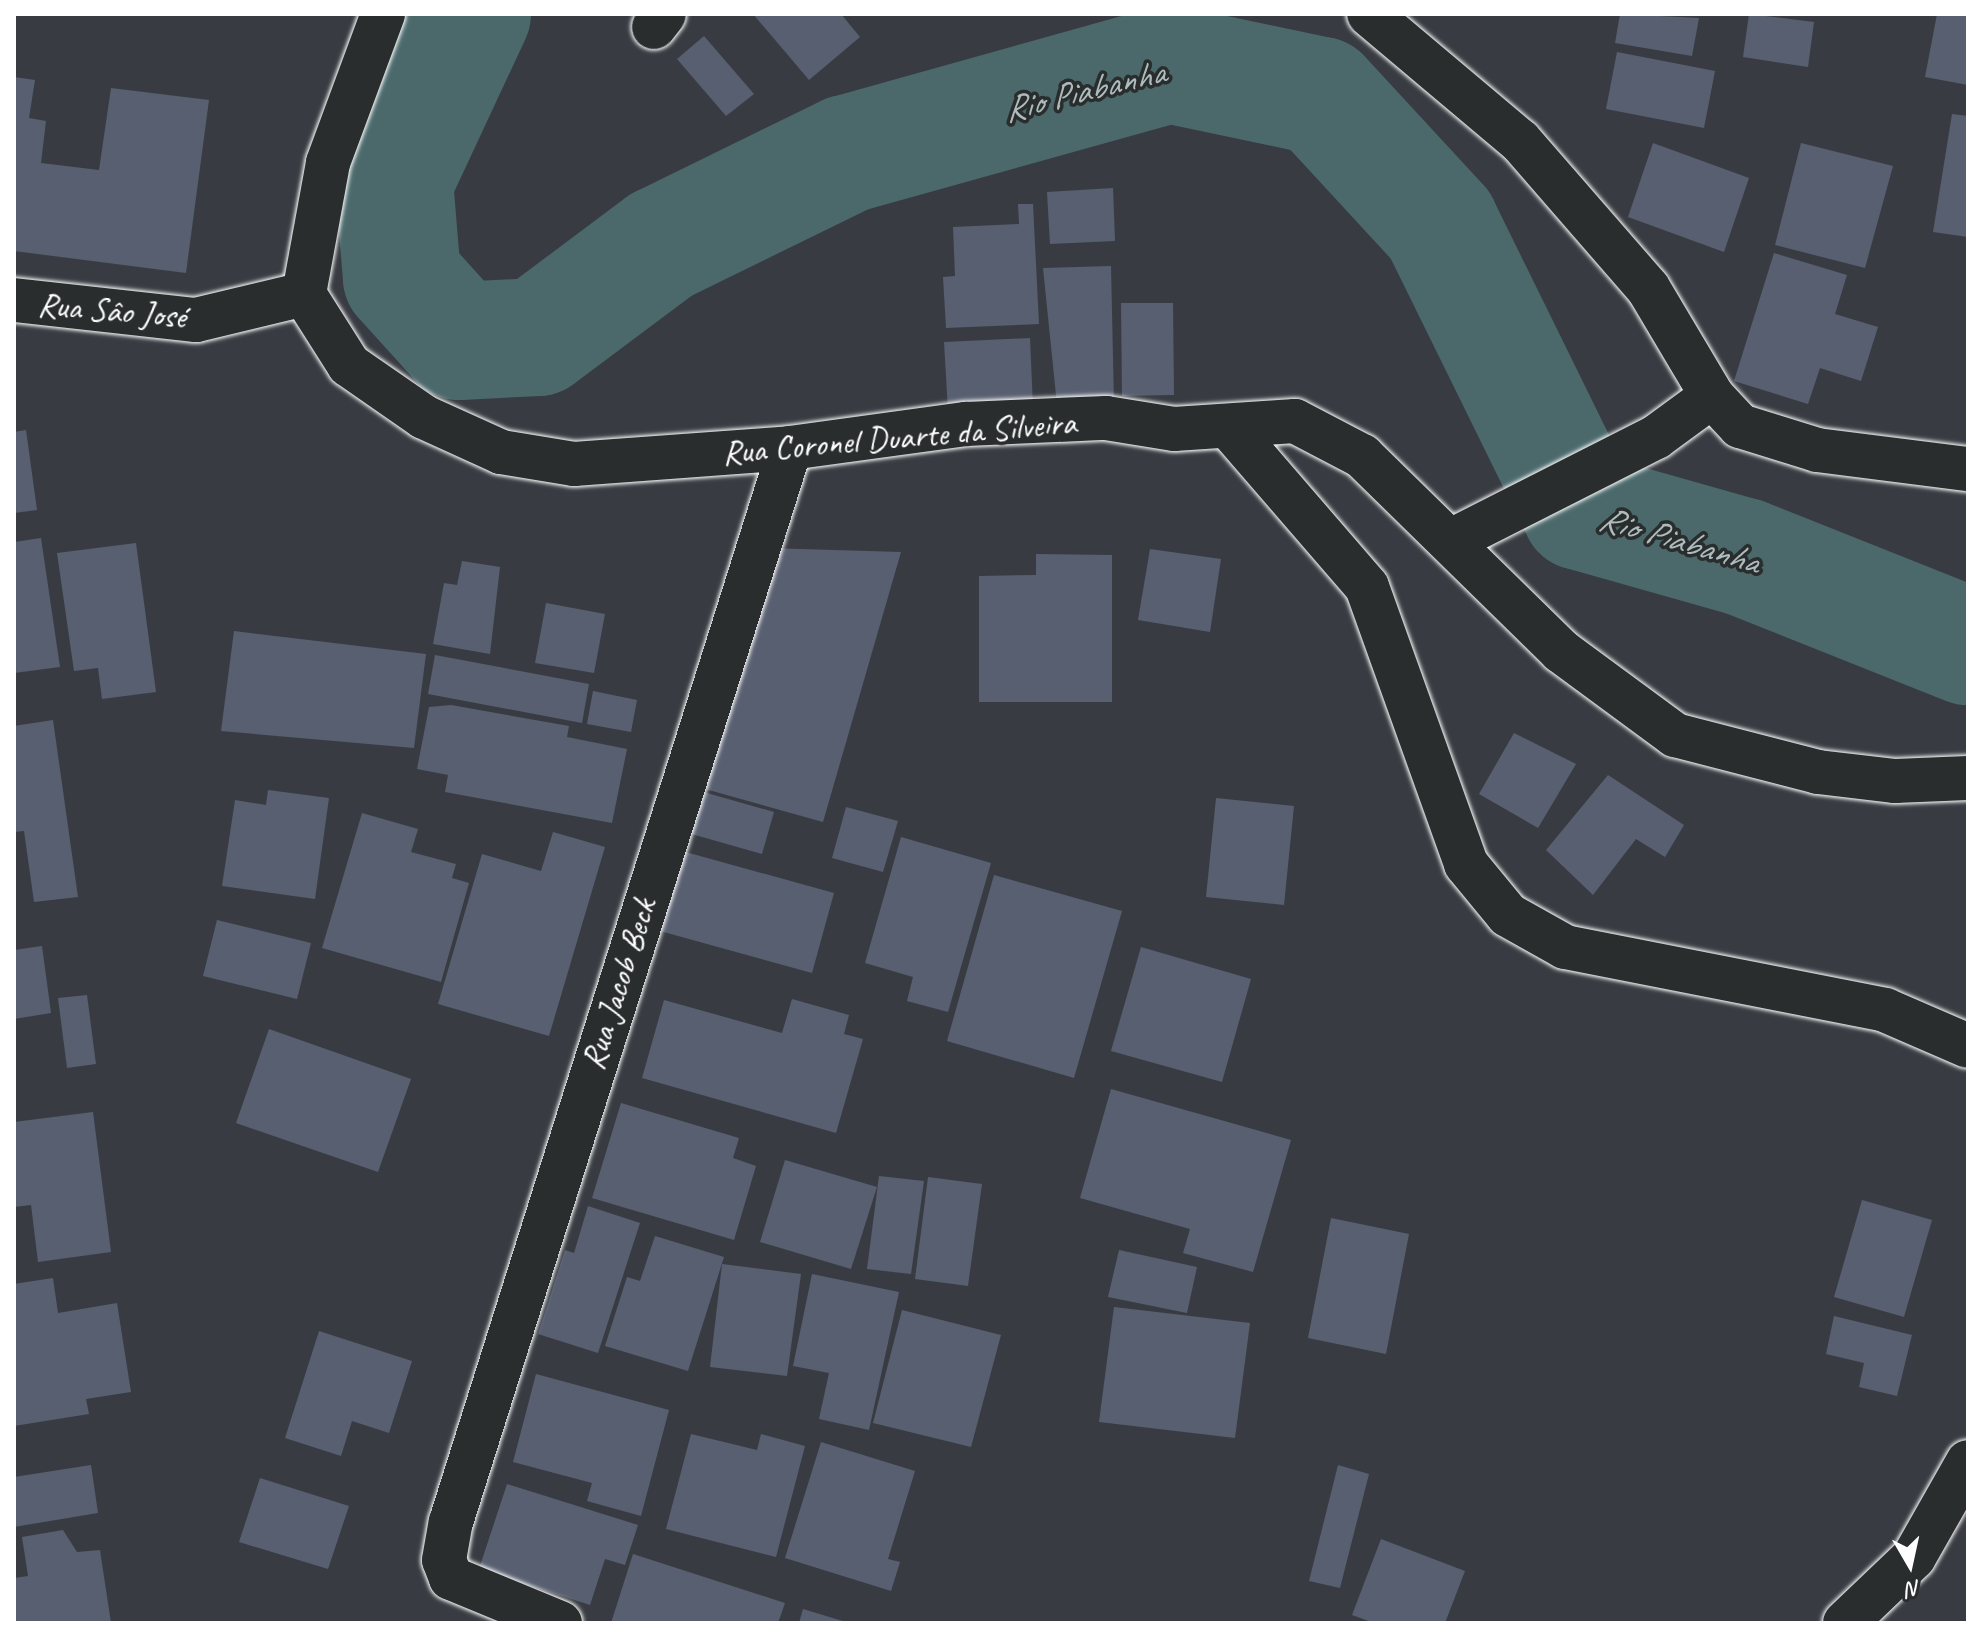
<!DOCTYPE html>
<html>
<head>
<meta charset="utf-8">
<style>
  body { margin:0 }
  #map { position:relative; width:1982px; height:1637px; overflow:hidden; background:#383c42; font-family:Caveat,sans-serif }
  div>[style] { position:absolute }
  .river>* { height:118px; margin:-59px; padding:0 59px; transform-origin:59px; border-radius:59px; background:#4b696b }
  .building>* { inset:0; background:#585f70 }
  .roads { filter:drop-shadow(0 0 2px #fff) drop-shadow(0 0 2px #fff) }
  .minor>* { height:44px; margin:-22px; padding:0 22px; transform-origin:22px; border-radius:22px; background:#2a2d2e }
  span { translate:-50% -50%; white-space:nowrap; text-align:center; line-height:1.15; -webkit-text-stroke:7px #2a2d2e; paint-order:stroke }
  .street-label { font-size:34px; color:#fff }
  .water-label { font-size:36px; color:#aebcbc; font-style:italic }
  .frame { position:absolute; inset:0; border:16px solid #fff; pointer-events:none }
  .north { position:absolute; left:1870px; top:1525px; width:80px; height:80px; -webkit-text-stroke:6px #2a2d2e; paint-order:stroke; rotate:171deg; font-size:22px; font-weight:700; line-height:32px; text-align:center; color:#fff }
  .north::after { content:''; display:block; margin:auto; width:28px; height:36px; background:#fff; clip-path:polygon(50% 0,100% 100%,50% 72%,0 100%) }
</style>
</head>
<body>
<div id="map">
  <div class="river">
    <i style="left:472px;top:14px;width:184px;rotate:115deg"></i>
    <i style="left:394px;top:181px;width:97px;rotate:85.3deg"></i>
    <i style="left:402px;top:278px;width:85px;rotate:47.9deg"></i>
    <i style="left:459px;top:341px;width:79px;rotate:-2.9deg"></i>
    <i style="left:538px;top:337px;width:154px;rotate:-36.8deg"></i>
    <i style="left:661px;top:245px;width:207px;rotate:-26.1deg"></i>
    <i style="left:847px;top:154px;width:334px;rotate:-15.6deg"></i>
    <i style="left:1169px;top:64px;width:155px;rotate:11.9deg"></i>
    <i style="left:1321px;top:96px;width:176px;rotate:47.3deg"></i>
    <i style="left:1440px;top:225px;width:319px;rotate:63.8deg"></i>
    <i style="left:1581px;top:511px;width:169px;rotate:15.8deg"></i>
    <i style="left:1744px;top:557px;width:241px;rotate:21.7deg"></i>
  </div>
  <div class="building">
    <i style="clip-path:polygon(753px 14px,841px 14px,860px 37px,809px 80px)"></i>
    <i style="clip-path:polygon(1620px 14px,1699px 18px,1692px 56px,1615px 43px)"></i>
    <i style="clip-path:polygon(1749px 14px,1814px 22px,1808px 67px,1743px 57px)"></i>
    <i style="clip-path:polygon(1937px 14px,1968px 14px,1968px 85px,1925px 77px)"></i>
    <i style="clip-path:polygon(704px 36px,754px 94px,726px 116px,677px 59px)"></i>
    <i style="clip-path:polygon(1617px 52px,1715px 71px,1704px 128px,1606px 109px)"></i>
    <i style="clip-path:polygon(14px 77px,35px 80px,29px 118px,46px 121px,41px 163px,99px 170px,111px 88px,209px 100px,186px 273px,14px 251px)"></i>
    <i style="clip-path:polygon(1952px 114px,1968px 116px,1968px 237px,1933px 232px)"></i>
    <i style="clip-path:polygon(1653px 143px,1749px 178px,1724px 252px,1628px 217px)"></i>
    <i style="clip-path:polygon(1801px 143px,1893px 166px,1865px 268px,1775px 245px)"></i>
    <i style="clip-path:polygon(1113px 188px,1115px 241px,1050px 244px,1047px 192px)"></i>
    <i style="clip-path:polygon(1018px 204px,1033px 204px,1039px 324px,946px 328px,943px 277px,955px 276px,953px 227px,1019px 224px)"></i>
    <i style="clip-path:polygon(1774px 253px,1847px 275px,1835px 314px,1878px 327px,1861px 381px,1820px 368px,1808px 404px,1734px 381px)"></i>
    <i style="clip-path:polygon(1111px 266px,1114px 404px,1057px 405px,1043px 268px)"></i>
    <i style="clip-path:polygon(1121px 303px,1173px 303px,1174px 395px,1122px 396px)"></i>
    <i style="clip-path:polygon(1030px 338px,1033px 407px,948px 411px,944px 342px)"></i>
    <i style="clip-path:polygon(26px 430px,37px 510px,14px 513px,14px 432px)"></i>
    <i style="clip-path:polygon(41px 538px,60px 667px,14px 673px,14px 542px)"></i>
    <i style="clip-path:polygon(136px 543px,156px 692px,102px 699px,98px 668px,74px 671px,57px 553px)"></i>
    <i style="clip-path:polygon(766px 548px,901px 552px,823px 822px,698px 787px)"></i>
    <i style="clip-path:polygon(1150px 549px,1221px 559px,1210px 632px,1138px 620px)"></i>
    <i style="clip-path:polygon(1036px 554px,1112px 555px,1112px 702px,979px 702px,979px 576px,1036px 575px)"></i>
    <i style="clip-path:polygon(462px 561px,500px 567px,490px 654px,433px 644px,444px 583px,457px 585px)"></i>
    <i style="clip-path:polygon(546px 603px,605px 614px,594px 673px,535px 663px)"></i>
    <i style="clip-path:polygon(234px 631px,426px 654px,414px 748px,221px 731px)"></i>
    <i style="clip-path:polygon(435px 655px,589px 684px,582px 723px,428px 694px)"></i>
    <i style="clip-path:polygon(593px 691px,637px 700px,631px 732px,587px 724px)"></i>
    <i style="clip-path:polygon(451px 705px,569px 726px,567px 737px,627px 749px,612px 823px,445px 792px,448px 775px,417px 769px,429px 707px)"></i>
    <i style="clip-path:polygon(53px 720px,78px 897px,34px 902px,24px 831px,14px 832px,14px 726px)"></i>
    <i style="clip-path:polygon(1514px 733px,1576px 764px,1538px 828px,1479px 794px)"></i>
    <i style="clip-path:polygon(1608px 775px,1684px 825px,1665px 857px,1636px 839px,1593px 895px,1546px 850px)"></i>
    <i style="clip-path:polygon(693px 789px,774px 812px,762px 854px,681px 831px)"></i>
    <i style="clip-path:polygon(268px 790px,329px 798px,315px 899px,222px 886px,235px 800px,266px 805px)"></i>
    <i style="clip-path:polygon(1216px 798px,1294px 806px,1284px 905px,1206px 897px)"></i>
    <i style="clip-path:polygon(846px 807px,898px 821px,883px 872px,832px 858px)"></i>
    <i style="clip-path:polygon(362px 813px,418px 829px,411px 852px,456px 864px,452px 878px,469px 883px,441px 982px,322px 948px)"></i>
    <i style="clip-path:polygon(553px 832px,605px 847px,549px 1036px,438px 1004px,482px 854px,541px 871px)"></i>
    <i style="clip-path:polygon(901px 837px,991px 863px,948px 1012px,907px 1001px,913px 977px,865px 963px)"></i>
    <i style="clip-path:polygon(682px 851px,834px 893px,812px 973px,660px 931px)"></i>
    <i style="clip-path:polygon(994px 875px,1122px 911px,1074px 1078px,947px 1041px)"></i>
    <i style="clip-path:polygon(217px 920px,311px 943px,297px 999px,203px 976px)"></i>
    <i style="clip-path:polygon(42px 946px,51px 1013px,14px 1019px,14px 950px)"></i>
    <i style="clip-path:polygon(1141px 947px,1251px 979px,1222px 1082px,1111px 1051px)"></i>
    <i style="clip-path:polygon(87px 995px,96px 1064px,67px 1068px,58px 998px)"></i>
    <i style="clip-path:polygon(792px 999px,849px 1015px,844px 1034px,863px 1039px,836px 1133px,642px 1078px,664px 1000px,782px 1033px)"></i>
    <i style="clip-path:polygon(269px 1029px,411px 1079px,378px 1172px,236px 1123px)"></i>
    <i style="clip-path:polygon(1111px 1089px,1291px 1140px,1253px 1272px,1183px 1253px,1190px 1229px,1080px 1198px)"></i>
    <i style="clip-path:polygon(621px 1103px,739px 1138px,733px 1158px,756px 1166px,734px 1240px,592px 1198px)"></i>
    <i style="clip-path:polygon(93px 1112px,111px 1252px,38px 1262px,31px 1205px,14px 1207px,14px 1122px)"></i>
    <i style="clip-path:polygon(785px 1160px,877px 1187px,851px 1269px,760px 1242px)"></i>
    <i style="clip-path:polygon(879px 1176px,924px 1181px,911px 1274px,867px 1269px)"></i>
    <i style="clip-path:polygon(928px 1177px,982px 1184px,968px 1286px,915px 1279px)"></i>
    <i style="clip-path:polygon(1862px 1200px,1932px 1220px,1904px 1317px,1834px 1297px)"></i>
    <i style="clip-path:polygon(588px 1206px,640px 1223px,598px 1353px,538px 1334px,565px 1250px,574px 1253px)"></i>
    <i style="clip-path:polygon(1331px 1218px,1409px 1234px,1386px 1354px,1308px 1338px)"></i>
    <i style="clip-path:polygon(655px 1236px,724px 1257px,688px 1371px,605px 1346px,627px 1277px,640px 1281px)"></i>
    <i style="clip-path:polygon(1119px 1250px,1197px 1267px,1187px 1313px,1108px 1297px)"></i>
    <i style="clip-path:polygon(722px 1264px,801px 1274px,787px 1376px,710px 1367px)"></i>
    <i style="clip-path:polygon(812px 1274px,899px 1292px,869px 1430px,819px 1419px,829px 1373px,793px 1366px)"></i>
    <i style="clip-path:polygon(53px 1278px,58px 1313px,117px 1303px,131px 1392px,86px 1399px,89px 1414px,14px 1426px,14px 1284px)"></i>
    <i style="clip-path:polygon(1114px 1307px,1250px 1323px,1235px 1438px,1099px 1422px)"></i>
    <i style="clip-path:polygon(902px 1310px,1001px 1335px,971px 1447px,873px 1423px)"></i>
    <i style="clip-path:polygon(1834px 1316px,1912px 1335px,1897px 1396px,1859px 1387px,1864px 1363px,1826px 1354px)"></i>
    <i style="clip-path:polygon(319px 1331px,412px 1361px,389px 1433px,352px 1421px,341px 1456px,285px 1438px)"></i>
    <i style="clip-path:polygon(536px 1374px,669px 1410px,641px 1516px,587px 1501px,592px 1483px,513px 1462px)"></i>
    <i style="clip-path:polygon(691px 1434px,757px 1450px,761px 1434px,805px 1446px,776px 1557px,666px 1529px)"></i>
    <i style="clip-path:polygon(821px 1442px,915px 1471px,888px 1559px,900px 1562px,891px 1591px,785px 1558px)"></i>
    <i style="clip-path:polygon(91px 1465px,98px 1513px,14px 1527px,14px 1477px)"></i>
    <i style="clip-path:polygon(1338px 1465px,1369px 1474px,1340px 1588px,1309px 1581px)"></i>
    <i style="clip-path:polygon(260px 1478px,349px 1506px,328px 1569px,239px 1542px)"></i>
    <i style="clip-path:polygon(507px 1484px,638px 1525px,625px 1565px,605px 1559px,590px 1605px,479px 1569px)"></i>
    <i style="clip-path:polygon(63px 1530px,77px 1552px,100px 1550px,111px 1623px,14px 1623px,14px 1578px,28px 1576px,22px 1537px)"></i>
    <i style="clip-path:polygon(1381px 1539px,1465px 1571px,1445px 1623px,1374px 1623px,1352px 1615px)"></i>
    <i style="clip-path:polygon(633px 1554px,785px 1603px,778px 1623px,611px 1623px)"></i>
    <i style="clip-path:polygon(803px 1609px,846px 1622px,846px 1623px,799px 1623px)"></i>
  </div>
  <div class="roads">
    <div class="minor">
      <i style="left:383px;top:14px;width:159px;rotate:110.3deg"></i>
      <i style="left:328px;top:163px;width:133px;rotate:100.4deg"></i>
      <i style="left:304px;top:294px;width:84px;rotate:57.6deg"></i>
      <i style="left:349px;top:365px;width:91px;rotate:34.7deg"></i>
      <i style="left:424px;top:417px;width:85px;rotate:24.4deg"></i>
      <i style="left:501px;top:452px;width:74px;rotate:9.3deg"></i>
      <i style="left:574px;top:464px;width:217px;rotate:-4.2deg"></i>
      <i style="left:790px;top:448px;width:178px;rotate:-7.8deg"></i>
      <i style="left:966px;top:424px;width:140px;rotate:-2.5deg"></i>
      <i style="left:1106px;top:418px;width:69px;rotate:9.2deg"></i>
      <i style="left:1174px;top:429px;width:121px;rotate:-3.8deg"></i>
      <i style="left:1295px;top:421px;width:76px;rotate:27.6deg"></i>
      <i style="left:1362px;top:456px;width:279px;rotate:44.4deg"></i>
      <i style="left:1561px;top:651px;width:142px;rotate:36.4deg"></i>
      <i style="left:1675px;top:735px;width:148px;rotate:14.5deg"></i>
      <i style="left:1818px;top:772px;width:78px;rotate:6.7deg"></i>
      <i style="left:1895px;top:781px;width:73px;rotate:-2.4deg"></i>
      <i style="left:1369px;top:14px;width:197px;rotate:40.1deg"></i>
      <i style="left:1520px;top:141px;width:195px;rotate:49deg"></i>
      <i style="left:1648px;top:288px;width:126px;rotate:59.3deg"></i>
      <i style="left:1712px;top:396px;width:41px;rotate:47deg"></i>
      <i style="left:1740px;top:426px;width:81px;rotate:17.3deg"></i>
      <i style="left:1817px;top:450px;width:152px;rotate:7.2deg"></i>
      <i style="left:654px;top:27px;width:16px;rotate:-52deg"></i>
      <i style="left:14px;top:300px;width:183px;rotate:6.3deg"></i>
      <i style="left:196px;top:320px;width:111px;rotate:-13.5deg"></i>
      <i style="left:1229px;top:427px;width:211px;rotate:49.2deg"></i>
      <i style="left:1367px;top:587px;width:294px;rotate:70.3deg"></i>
      <i style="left:1466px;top:864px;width:66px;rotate:50.5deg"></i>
      <i style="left:1508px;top:915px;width:65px;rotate:29.3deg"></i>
      <i style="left:1565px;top:947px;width:326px;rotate:11.1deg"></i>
      <i style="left:1885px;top:1010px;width:90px;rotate:23.4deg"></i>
      <i style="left:1453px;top:540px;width:228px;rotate:-26.9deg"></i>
      <i style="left:1656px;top:437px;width:69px;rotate:-36.2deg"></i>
      <i style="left:560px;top:1623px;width:118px;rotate:-157.6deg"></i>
      <i style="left:451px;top:1578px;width:19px;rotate:-111deg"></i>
      <i style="left:444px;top:1560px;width:39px;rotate:-80deg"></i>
      <i style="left:451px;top:1522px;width:1126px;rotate:-72.48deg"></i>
      <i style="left:1845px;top:1623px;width:95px;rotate:-43.7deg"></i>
      <i style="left:1914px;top:1557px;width:109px;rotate:-60.4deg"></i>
    </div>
  </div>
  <div class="street-label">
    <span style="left:112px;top:310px;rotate:5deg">Rua Sâo José</span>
    <span style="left:899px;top:437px;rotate:-5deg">Rua Coronel Duarte da Silveira</span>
    <span style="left:618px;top:984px;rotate:-72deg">Rua Jacob Beck</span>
  </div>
  <div class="water-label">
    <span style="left:1084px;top:91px;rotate:-14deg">Rio Piabanha</span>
    <span style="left:1679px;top:540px;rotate:16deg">Rio Piabanha</span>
  </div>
  <div class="frame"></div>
  <div class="north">N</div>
</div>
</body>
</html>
